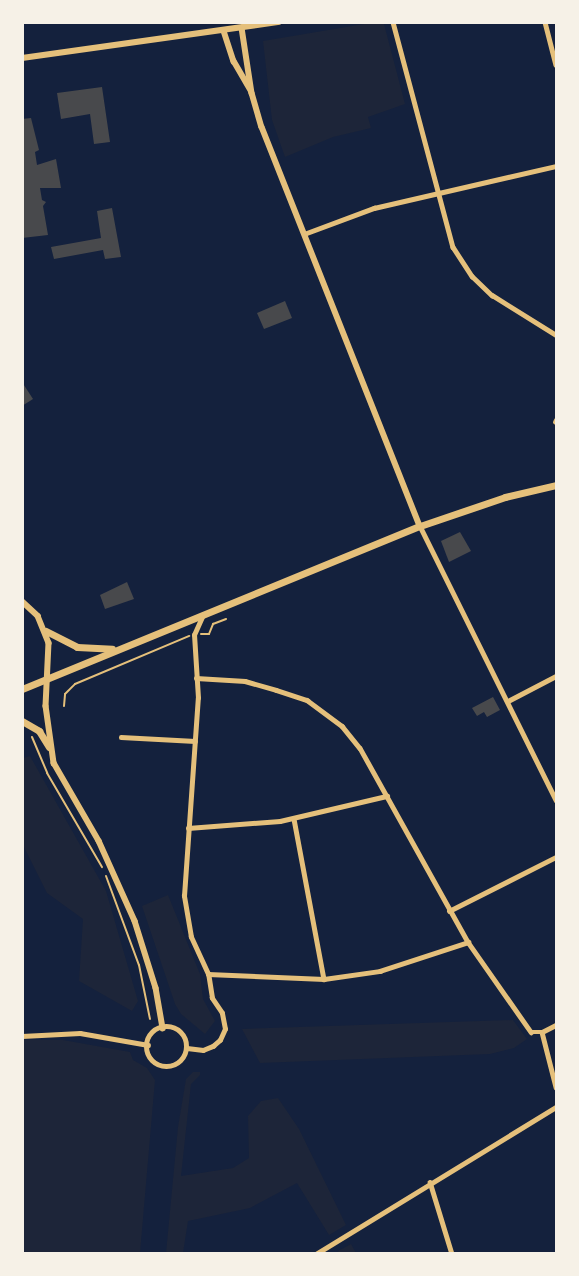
<!DOCTYPE html>
<html>
<head>
<meta charset="utf-8">
<style>
  body { margin:0 }
  #map { position:relative; width:579px; height:1276px; overflow:hidden; background:#14213d; font-family:Jost,sans-serif }
  div>[style] { position:absolute }
  .green>* { inset:0; background:#1d2539 }
  .building>* { inset:0; background:#48494c }
  .path>* { height:2px; margin:-1px; padding:0 1px; transform-origin:1px; border-radius:1px; background:#e5c07b }
  .minor>* { height:4.5px; margin:-2.25px; padding:0 2.25px; transform-origin:2.25px; border-radius:2.25px; background:#e5c07b }
  .tertiary>* { height:5.5px; margin:-2.75px; padding:0 2.75px; transform-origin:2.75px; border-radius:2.75px; background:#e5c07b }
  .tertiary>.ring { margin:-2.75px; padding:0; box-sizing:content-box; background:none; border:5.5px solid #e5c07b; border-radius:50% }
  .secondary>* { height:6px; margin:-3px; padding:0 3px; transform-origin:3px; border-radius:3px; background:#e5c07b }
  .primary>* { height:7px; margin:-3.5px; padding:0 3.5px; transform-origin:3.5px; border-radius:3.5px; background:#e5c07b }
  span { translate:-50% -50%; white-space:nowrap; text-align:center; line-height:1.15; -webkit-text-stroke:4px #f6f1e7; paint-order:stroke }
  .frame { position:absolute; inset:0; border:24px solid #f6f1e7; pointer-events:none }
</style>
</head>
<body>
<div id="map">
  <div class="green">
    <i style="clip-path:polygon(370px 23px,384px 24px,405px 104px,368px 117px,371px 128px,333px 137px,285px 157px,272px 120px,263px 41px)"></i>
    <i style="clip-path:polygon(30px 756px,106px 891px,138px 1001px,132px 1011px,79px 981px,83px 919px,47px 893px,23px 845px,23px 758px)"></i>
    <i style="clip-path:polygon(168px 895px,200px 974px,203px 999px,215px 1021px,205px 1034px,181px 1014px,175px 1004px,142px 906px)"></i>
    <i style="clip-path:polygon(513px 1020px,527px 1039px,514px 1048px,490px 1054px,260px 1063px,242px 1029px)"></i>
    <i style="clip-path:polygon(23px 1040px,63px 1040px,130px 1052px,133px 1060px,147px 1068px,155px 1080px,140px 1253px,23px 1253px)"></i>
    <i style="clip-path:polygon(193px 1072px,200px 1072px,200px 1075px,191px 1084px,181px 1176px,233px 1168px,249px 1158px,248px 1116px,261px 1101px,278px 1098px,299px 1129px,346px 1225px,329px 1235px,297px 1183px,250px 1208px,188px 1221px,183px 1253px,166px 1253px,178px 1127px,186px 1079px)"></i>
    <i style="clip-path:polygon(351px 1244px,356px 1253px,339px 1253px,338px 1251px)"></i>
  </div>
  <div class="building">
    <i style="clip-path:polygon(102px 87px,110px 142px,94px 144px,90px 114px,61px 119px,57px 93px)"></i>
    <i style="clip-path:polygon(31px 118px,39px 150px,35px 152px,37px 165px,56px 159px,61px 188px,40px 188px,42px 200px,46px 202px,43px 206px,48px 235px,22px 238px,22px 119px)"></i>
    <i style="clip-path:polygon(112px 208px,121px 257px,105px 259px,103px 250px,54px 259px,51px 247px,101px 238px,97px 211px)"></i>
    <i style="clip-path:polygon(285px 301px,292px 318px,264px 329px,257px 313px)"></i>
    <i style="clip-path:polygon(22px 382px,33px 399px,22px 406px)"></i>
    <i style="clip-path:polygon(460px 532px,471px 551px,449px 562px,441px 541px)"></i>
    <i style="clip-path:polygon(127px 582px,134px 599px,105px 609px,100px 595px)"></i>
    <i style="clip-path:polygon(493px 697px,500px 710px,487px 717px,484px 712px,477px 716px,472px 708px)"></i>
  </div>
  <div class="path">
    <i style="left:556px;top:439px;width:11px;rotate:90deg"></i>
    <i style="left:201px;top:634px;width:8px"></i>
    <i style="left:209px;top:634px;width:11px;rotate:-68deg"></i>
    <i style="left:213px;top:624px;width:14px;rotate:-21deg"></i>
    <i style="left:64px;top:706px;width:12px;rotate:-85deg"></i>
    <i style="left:65px;top:694px;width:14px;rotate:-45deg"></i>
    <i style="left:75px;top:684px;width:124px;rotate:-22.8deg"></i>
    <i style="left:32px;top:737px;width:39px;rotate:67deg"></i>
    <i style="left:47px;top:773px;width:109px;rotate:59.7deg"></i>
    <i style="left:106px;top:876px;width:95px;rotate:69.7deg"></i>
    <i style="left:139px;top:965px;width:55px;rotate:78.5deg"></i>
  </div>
  <div class="minor">
    <i style="left:393px;top:22px;width:233px;rotate:75.1deg"></i>
    <i style="left:453px;top:247px;width:35px;rotate:57deg"></i>
    <i style="left:472px;top:276px;width:28px;rotate:44deg"></i>
    <i style="left:492px;top:295px;width:75px;rotate:32deg"></i>
    <i style="left:545px;top:22px;width:44px;rotate:75.7deg"></i>
    <i style="left:304px;top:234px;width:75px;rotate:-20.4deg"></i>
    <i style="left:374px;top:208px;width:187px;rotate:-13deg"></i>
    <i style="left:555px;top:422px;width:2px;rotate:-63deg"></i>
    <i style="left:420px;top:526px;width:306px;rotate:63.6deg"></i>
    <i style="left:196px;top:678px;width:49px;rotate:3.5deg"></i>
    <i style="left:245px;top:681px;width:32px;rotate:16deg"></i>
    <i style="left:276px;top:690px;width:33px;rotate:18deg"></i>
    <i style="left:307px;top:700px;width:44px;rotate:36.6deg"></i>
    <i style="left:342px;top:726px;width:28px;rotate:51deg"></i>
    <i style="left:360px;top:748px;width:222px;rotate:60.9deg"></i>
    <i style="left:468px;top:942px;width:110px;rotate:55deg"></i>
    <i style="left:531px;top:1032px;width:11px"></i>
    <i style="left:542px;top:1032px;width:16px;rotate:-27deg"></i>
    <i style="left:508px;top:701px;width:54px;rotate:-27.5deg"></i>
    <i style="left:121px;top:737px;width:74px;rotate:3.1deg"></i>
    <i style="left:294px;top:819px;width:163px;rotate:79.4deg"></i>
    <i style="left:188px;top:828px;width:92px;rotate:-4.4deg"></i>
    <i style="left:280px;top:821px;width:110px;rotate:-13.2deg"></i>
    <i style="left:449px;top:911px;width:120px;rotate:-26.8deg"></i>
    <i style="left:208px;top:974px;width:116px;rotate:2.5deg"></i>
    <i style="left:324px;top:979px;width:57px;rotate:-8.1deg"></i>
    <i style="left:380px;top:971px;width:93px;rotate:-18.2deg"></i>
    <i style="left:542px;top:1032px;width:57px;rotate:75.7deg"></i>
    <i style="left:22px;top:1036px;width:58px;rotate:-3deg"></i>
    <i style="left:80px;top:1033px;width:69px;rotate:10deg"></i>
    <i style="left:187px;top:1048px;width:16px;rotate:7deg"></i>
    <i style="left:203px;top:1050px;width:11px;rotate:-22deg"></i>
    <i style="left:213px;top:1046px;width:9px;rotate:-41deg"></i>
    <i style="left:220px;top:1040px;width:12px;rotate:-66deg"></i>
    <i style="left:225px;top:1029px;width:16px;rotate:-101deg"></i>
    <i style="left:222px;top:1013px;width:18px;rotate:-124deg"></i>
    <i style="left:212px;top:998px;width:24px;rotate:-99deg"></i>
    <i style="left:208px;top:974px;width:41px;rotate:-114.7deg"></i>
    <i style="left:191px;top:937px;width:42px;rotate:-99.7deg"></i>
    <i style="left:184px;top:896px;width:198px;rotate:-86deg"></i>
    <i style="left:198px;top:698px;width:63px;rotate:-93.6deg"></i>
    <i style="left:194px;top:635px;width:22px;rotate:-66deg"></i>
    <i style="left:430px;top:1182px;width:75px;rotate:73deg"></i>
    <i style="left:316px;top:1254px;width:281px;rotate:-31.5deg"></i>
  </div>
  <div class="tertiary">
    <i style="left:242px;top:28px;width:66px;rotate:81.3deg"></i>
    <i style="left:252px;top:93px;width:35px;rotate:74deg"></i>
    <i style="left:262px;top:127px;width:429px;rotate:68.4deg"></i>
    <i style="left:224px;top:31px;width:32px;rotate:72deg"></i>
    <i style="left:234px;top:61px;width:34px;rotate:60deg"></i>
    <i style="left:22px;top:601px;width:22px;rotate:43deg"></i>
    <i style="left:38px;top:616px;width:29px;rotate:68deg"></i>
    <i style="left:49px;top:643px;width:63px;rotate:92.7deg"></i>
    <i style="left:46px;top:706px;width:58px;rotate:82deg"></i>
    <i style="left:54px;top:763px;width:90px;rotate:60deg"></i>
    <i style="left:99px;top:841px;width:88px;rotate:65.8deg"></i>
    <i style="left:135px;top:921px;width:70px;rotate:72.6deg"></i>
    <i style="left:156px;top:988px;width:41px;rotate:80.1deg"></i>
    <i class="ring" style="left:147px;top:1027px;width:34.5px;height:34.5px"></i>
  </div>
  <div class="secondary">
    <i style="left:22px;top:58px;width:260px;rotate:-8deg"></i>
  </div>
  <div class="primary">
    <i style="left:46px;top:631px;width:35px;rotate:27deg"></i>
    <i style="left:77px;top:647px;width:35px;rotate:3deg"></i>
    <i style="left:22px;top:689px;width:430px;rotate:-22.3deg"></i>
    <i style="left:420px;top:526px;width:90px;rotate:-18.8deg"></i>
    <i style="left:505px;top:497px;width:52px;rotate:-13.2deg"></i>
    <i style="left:22px;top:721px;width:20px;rotate:30deg"></i>
    <i style="left:39px;top:731px;width:19px;rotate:58deg"></i>
  </div>
  <div class="frame"></div>
</div>
</body>
</html>
